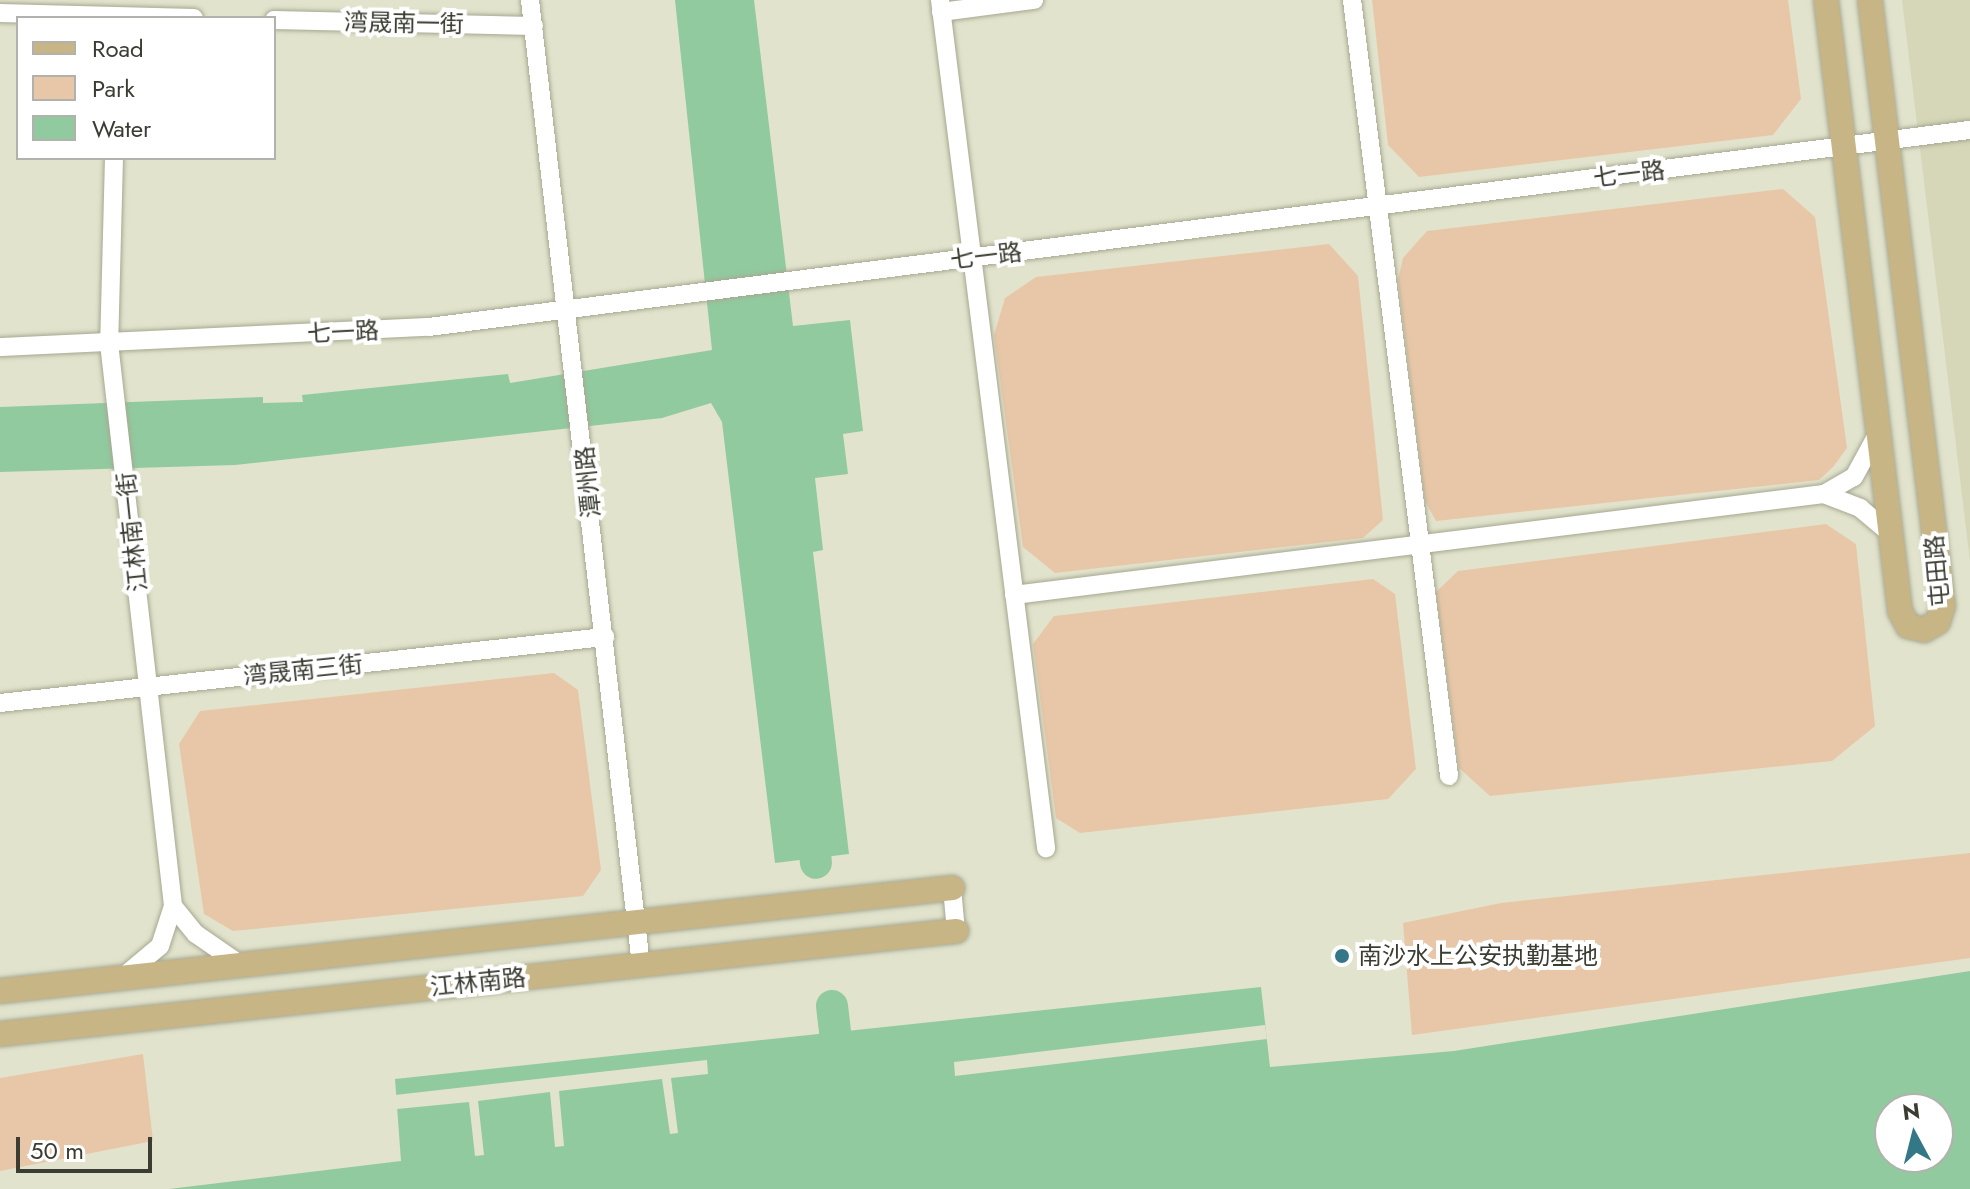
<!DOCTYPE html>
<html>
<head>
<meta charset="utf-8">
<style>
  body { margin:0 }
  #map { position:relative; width:1970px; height:1189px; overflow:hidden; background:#e2e3cc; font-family:Jost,"Noto Sans SC",sans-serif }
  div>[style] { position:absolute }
  .built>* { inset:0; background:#d6d6b8 }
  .green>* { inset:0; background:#e8c7a8 }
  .water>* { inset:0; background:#91ca9f }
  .pier>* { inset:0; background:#e2e3cc }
  .river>* { height:32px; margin:-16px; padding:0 16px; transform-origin:16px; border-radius:16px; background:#91ca9f }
  .roads { filter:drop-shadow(0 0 2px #a7a892) drop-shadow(0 0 2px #a7a892) }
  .minor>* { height:18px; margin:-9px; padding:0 9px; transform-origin:9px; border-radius:9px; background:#fff }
  .major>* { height:24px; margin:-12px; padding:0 12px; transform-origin:12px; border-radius:12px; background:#c8b585 }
  .dots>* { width:22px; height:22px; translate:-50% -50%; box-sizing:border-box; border:4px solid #fff; border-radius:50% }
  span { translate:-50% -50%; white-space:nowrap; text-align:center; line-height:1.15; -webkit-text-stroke:8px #fff; paint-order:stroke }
  .street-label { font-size:24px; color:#3b3c32 }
  .poi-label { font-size:24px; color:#3b3c32 }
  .left { translate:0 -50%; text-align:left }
  .legend { position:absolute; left:16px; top:16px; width:260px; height:144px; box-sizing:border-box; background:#fff; border:2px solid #b1b1ad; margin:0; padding:10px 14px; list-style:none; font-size:24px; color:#3b3c32 }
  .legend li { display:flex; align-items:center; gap:16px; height:40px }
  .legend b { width:40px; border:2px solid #b1b1ad }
  .north { position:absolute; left:1874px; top:1093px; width:80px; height:80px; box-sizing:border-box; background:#fff; border:2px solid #b1b1ad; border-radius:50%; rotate:353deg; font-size:22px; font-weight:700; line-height:32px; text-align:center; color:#3b3c32 }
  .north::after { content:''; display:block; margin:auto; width:28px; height:36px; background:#347787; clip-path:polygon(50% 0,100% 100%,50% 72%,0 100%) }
  .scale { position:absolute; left:16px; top:1137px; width:136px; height:36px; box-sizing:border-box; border:4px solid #3b3c32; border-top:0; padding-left:10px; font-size:24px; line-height:28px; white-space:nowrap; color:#3b3c32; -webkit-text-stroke:6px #fff; paint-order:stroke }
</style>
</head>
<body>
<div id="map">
  <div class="built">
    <i style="clip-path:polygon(1902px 0,1970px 0,1970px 561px)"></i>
  </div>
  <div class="green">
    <i style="clip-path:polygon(1372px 0,1788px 0,1801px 99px,1773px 135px,1419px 177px,1388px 145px)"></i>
    <i style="clip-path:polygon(1783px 189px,1815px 217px,1847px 448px,1833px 467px,1819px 480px,1436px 521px,1425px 501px,1398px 280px,1403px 258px,1427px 231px)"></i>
    <i style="clip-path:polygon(1329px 244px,1358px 276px,1383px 520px,1363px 538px,1055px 573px,1023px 547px,994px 335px,1005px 298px,1036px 277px)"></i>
    <i style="clip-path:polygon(1826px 524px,1856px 544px,1875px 726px,1832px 761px,1490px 796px,1459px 768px,1436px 592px,1458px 571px)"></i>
    <i style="clip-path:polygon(1373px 579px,1395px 594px,1416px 769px,1388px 799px,1080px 833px,1056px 818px,1033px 644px,1054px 616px)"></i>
    <i style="clip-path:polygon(554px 673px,578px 690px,601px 870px,583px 896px,233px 931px,204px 914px,179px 744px,200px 711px)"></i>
    <i style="clip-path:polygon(1970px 853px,1970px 958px,1412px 1035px,1403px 923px,1501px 903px)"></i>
    <i style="clip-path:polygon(143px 1054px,153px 1141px,0 1171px,0 1078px)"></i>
  </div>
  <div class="water">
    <i style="clip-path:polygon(675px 0,754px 0,793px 326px,850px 320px,863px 431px,843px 434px,848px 474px,815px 478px,823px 550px,813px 552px,849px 854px,775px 863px,722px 422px,711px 403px,662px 418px,235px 465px,0 472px,0 407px,263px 397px,263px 403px,303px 402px,302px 395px,508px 374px,510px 383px,712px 350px)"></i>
    <i style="clip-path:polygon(evenodd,1970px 971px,1970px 1189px,169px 1189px,401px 1161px,395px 1079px,1261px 987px,1270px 1067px,1454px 1051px,1970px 971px,1890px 1109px,1938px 1109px,1938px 1157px,1890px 1157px,1890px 1109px)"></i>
  </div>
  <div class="pier">
    <i style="clip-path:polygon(1265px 1025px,1267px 1039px,955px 1076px,954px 1062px)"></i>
    <i style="clip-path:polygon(707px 1060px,708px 1074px,671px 1078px,678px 1133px,670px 1134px,662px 1079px,559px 1091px,564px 1146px,555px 1147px,550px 1092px,478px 1101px,484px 1155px,475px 1156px,469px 1102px,397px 1109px,395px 1095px)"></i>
  </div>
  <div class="river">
    <i style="left:811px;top:814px;width:49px;rotate:84.2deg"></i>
    <i style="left:832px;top:1006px;width:68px;rotate:83.3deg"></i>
  </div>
  <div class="roads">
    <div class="minor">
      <i style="left:530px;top:0;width:971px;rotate:83.44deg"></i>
      <i style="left:940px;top:0;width:855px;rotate:82.87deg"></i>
      <i style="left:1352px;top:0;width:782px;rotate:82.87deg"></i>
      <i style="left:941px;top:12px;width:94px;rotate:-7.4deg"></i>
      <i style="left:0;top:13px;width:194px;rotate:1.5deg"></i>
      <i style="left:274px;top:20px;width:260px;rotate:1.3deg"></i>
      <i style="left:114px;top:158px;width:185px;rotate:91.5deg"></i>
      <i style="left:109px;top:343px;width:567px;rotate:83.51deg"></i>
      <i style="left:173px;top:906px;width:42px;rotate:108deg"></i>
      <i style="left:160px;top:946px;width:47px;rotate:140.2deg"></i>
      <i style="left:0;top:347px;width:429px;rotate:-2.7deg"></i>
      <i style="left:429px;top:327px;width:1554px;rotate:-7.29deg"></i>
      <i style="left:1824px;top:494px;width:39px;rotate:21deg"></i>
      <i style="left:1860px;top:508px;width:39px;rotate:40deg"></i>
      <i style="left:1014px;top:595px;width:816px;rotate:-7.11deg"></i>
      <i style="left:1824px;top:494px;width:34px;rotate:-30deg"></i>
      <i style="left:1854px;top:477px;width:50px;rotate:-61.4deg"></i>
      <i style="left:0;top:703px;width:609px;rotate:-6.23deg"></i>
      <i style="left:952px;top:888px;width:43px;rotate:84.7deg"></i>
      <i style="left:173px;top:906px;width:36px;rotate:51deg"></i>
      <i style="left:196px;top:934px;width:55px;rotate:34.6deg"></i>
    </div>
    <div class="major">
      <i style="left:1826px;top:0;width:615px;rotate:83.09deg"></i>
      <i style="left:1900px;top:611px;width:17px;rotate:62deg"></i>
      <i style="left:1908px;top:626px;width:16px;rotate:14deg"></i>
      <i style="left:1924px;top:630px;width:16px;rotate:-30deg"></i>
      <i style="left:1938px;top:622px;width:17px;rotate:-73deg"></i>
      <i style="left:1943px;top:606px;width:610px;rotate:-96.87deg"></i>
      <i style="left:0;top:991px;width:958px;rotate:-6.17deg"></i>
      <i style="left:0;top:1034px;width:962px;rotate:-6.15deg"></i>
    </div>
  </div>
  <div class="dots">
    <i style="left:1342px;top:956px;background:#347787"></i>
  </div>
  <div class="street-label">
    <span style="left:404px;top:23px;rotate:1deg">湾晟南一街</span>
    <span style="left:1629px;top:174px;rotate:-7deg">七一路</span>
    <span style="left:986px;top:256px;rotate:-7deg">七一路</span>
    <span style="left:343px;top:332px;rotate:-3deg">七一路</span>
    <span style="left:588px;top:482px;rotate:-96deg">潭州路</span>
    <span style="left:132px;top:532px;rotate:-96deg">江林南一街</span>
    <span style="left:1937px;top:571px;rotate:-95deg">屯田路</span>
    <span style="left:303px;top:670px;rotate:-6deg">湾晟南三街</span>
    <span style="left:478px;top:982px;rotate:-6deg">江林南路</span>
  </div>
  <div class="poi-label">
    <span class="left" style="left:1358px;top:956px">南沙水上公安执勤基地</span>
  </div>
  <ul class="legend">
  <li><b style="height:10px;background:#c8b585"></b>Road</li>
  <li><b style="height:22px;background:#e8c7a8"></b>Park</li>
  <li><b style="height:22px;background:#91ca9f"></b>Water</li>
  </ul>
  <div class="north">N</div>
  <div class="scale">50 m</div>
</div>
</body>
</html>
